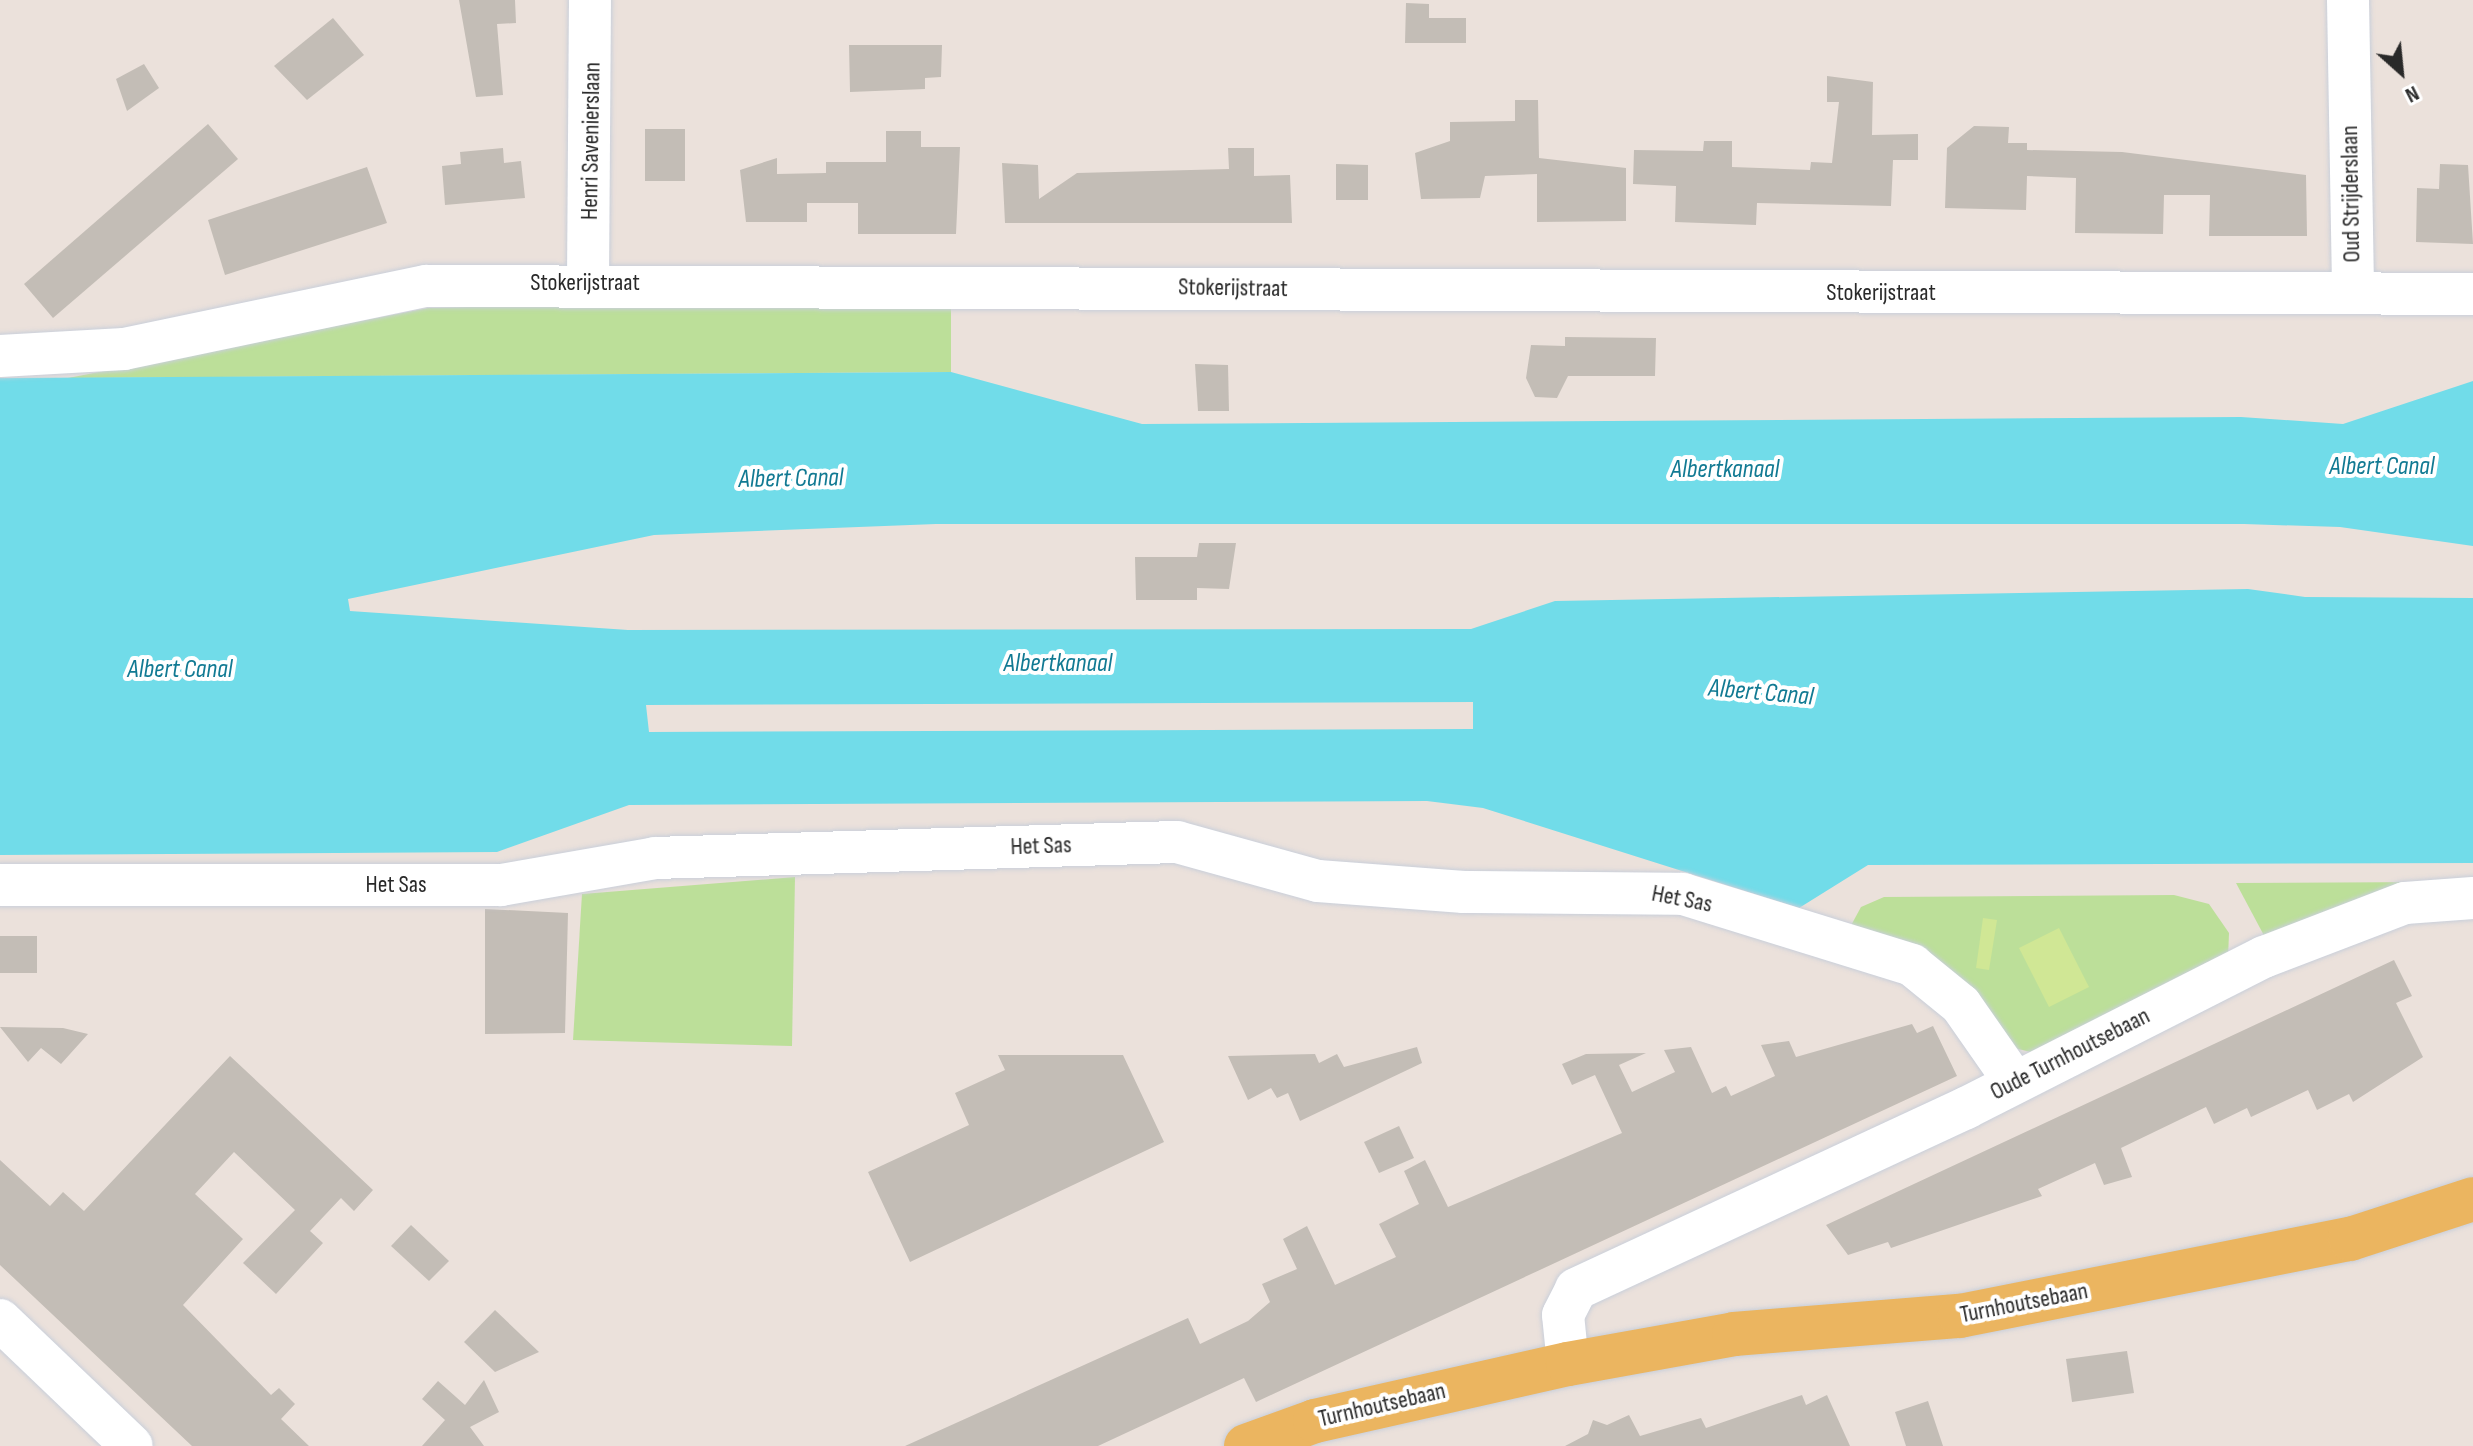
<!DOCTYPE html>
<html>
<head>
<meta charset="utf-8">
<style>
  body { margin:0 }
  #map { position:relative; width:2473px; height:1446px; overflow:hidden; background:#ebe1db; font-family:"Sofia Sans Condensed",sans-serif }
  div>[style] { position:absolute }
  .green>* { inset:0; background:#bcdf99 }
  .pitch>* { inset:0; background:#d0e795 }
  .water>* { inset:0; background:#71dce9 }
  .building>* { inset:0; background:#c3bdb6 }
  .roads { filter:drop-shadow(0 0 2px #c9cfda) drop-shadow(0 0 2px #c9cfda) }
  .minor>* { height:42px; margin:-21px; padding:0 21px; transform-origin:21px; border-radius:21px; background:#fff }
  .major>* { height:44px; margin:-22px; padding:0 22px; transform-origin:22px; border-radius:22px; background:#ebb560 }
  span { translate:-50% -50%; white-space:nowrap; text-align:center; line-height:1.15; -webkit-text-stroke:8px #fff; paint-order:stroke }
  .street-label { font-size:24px; color:#292929 }
  .water-label { font-size:26px; color:#127a93; font-style:italic }
  .north { position:absolute; left:2361px; top:32px; width:80px; height:80px; -webkit-text-stroke:6px #fff; paint-order:stroke; rotate:153deg; font-size:22px; font-weight:700; line-height:32px; text-align:center; color:#292929 }
  .north::after { content:''; display:block; margin:auto; width:28px; height:36px; background:#292929; clip-path:polygon(50% 0,100% 100%,50% 72%,0 100%) }
</style>
</head>
<body>
<div id="map">
  <div class="green">
    <i style="clip-path:polygon(589px 304px,951px 307px,951px 372px,68px 378px,428px 308px)"></i>
    <i style="clip-path:polygon(795px 877px,792px 1046px,573px 1040px,582px 894px)"></i>
    <i style="clip-path:polygon(2435px 882px,2268px 943px,2236px 883px)"></i>
    <i style="clip-path:polygon(2174px 895px,2209px 904px,2229px 933px,2228px 958px,2035px 1053px,2018px 1049px,1848px 931px,1861px 907px,1884px 897px)"></i>
  </div>
  <div class="pitch">
    <i style="clip-path:polygon(1983px 918px,1997px 920px,1989px 970px,1976px 968px)"></i>
    <i style="clip-path:polygon(2059px 928px,2089px 987px,2049px 1007px,2019px 948px)"></i>
  </div>
  <div class="water">
    <i style="clip-path:polygon(evenodd,951px 372px,1142px 424px,2241px 417px,2343px 424px,2473px 381px,2473px 546px,2340px 527px,2244px 524px,936px 524px,654px 535px,348px 599px,350px 611px,628px 630px,1471px 629px,1555px 601px,2248px 589px,2305px 597px,2473px 598px,2473px 863px,1868px 865px,1799px 908px,1483px 808px,1427px 801px,629px 805px,497px 852px,0 855px,0 378px,951px 372px,1473px 702px,1473px 729px,649px 732px,646px 705px,1473px 702px)"></i>
  </div>
  <div class="building">
    <i style="clip-path:polygon(459px 0,515px 0,516px 23px,497px 24px,503px 95px,476px 97px)"></i>
    <i style="clip-path:polygon(1406px 3px,1429px 4px,1429px 18px,1466px 18px,1466px 43px,1405px 43px)"></i>
    <i style="clip-path:polygon(333px 18px,364px 55px,307px 100px,274px 66px)"></i>
    <i style="clip-path:polygon(849px 45px,942px 45px,941px 77px,925px 78px,925px 89px,850px 92px)"></i>
    <i style="clip-path:polygon(144px 64px,159px 88px,127px 111px,116px 79px)"></i>
    <i style="clip-path:polygon(1827px 76px,1873px 82px,1872px 135px,1918px 134px,1918px 160px,1893px 160px,1891px 206px,1757px 203px,1756px 225px,1675px 222px,1676px 186px,1633px 184px,1634px 150px,1703px 151px,1704px 141px,1732px 141px,1732px 167px,1810px 170px,1811px 162px,1832px 163px,1839px 102px,1827px 102px)"></i>
    <i style="clip-path:polygon(1515px 100px,1538px 100px,1539px 158px,1626px 168px,1626px 221px,1537px 222px,1537px 174px,1485px 176px,1480px 198px,1421px 199px,1415px 153px,1450px 141px,1450px 122px,1515px 121px)"></i>
    <i style="clip-path:polygon(208px 124px,238px 159px,53px 318px,24px 284px)"></i>
    <i style="clip-path:polygon(1974px 126px,2009px 127px,2008px 143px,2027px 143px,2027px 150px,2122px 152px,2306px 175px,2307px 236px,2209px 236px,2210px 195px,2164px 195px,2163px 234px,2075px 233px,2076px 178px,2027px 176px,2026px 210px,1945px 208px,1947px 148px)"></i>
    <i style="clip-path:polygon(645px 129px,685px 129px,685px 181px,645px 181px)"></i>
    <i style="clip-path:polygon(886px 131px,921px 131px,921px 147px,960px 147px,956px 234px,858px 234px,858px 203px,807px 203px,807px 222px,746px 222px,740px 170px,777px 158px,777px 174px,826px 173px,826px 162px,886px 162px)"></i>
    <i style="clip-path:polygon(503px 148px,504px 163px,521px 161px,525px 198px,445px 205px,442px 166px,461px 164px,460px 152px)"></i>
    <i style="clip-path:polygon(1228px 148px,1254px 148px,1254px 176px,1290px 175px,1292px 223px,1005px 223px,1002px 163px,1038px 165px,1039px 199px,1077px 173px,1229px 169px)"></i>
    <i style="clip-path:polygon(1336px 164px,1368px 165px,1368px 200px,1336px 200px)"></i>
    <i style="clip-path:polygon(2440px 164px,2468px 165px,2473px 244px,2416px 242px,2417px 188px,2439px 189px)"></i>
    <i style="clip-path:polygon(367px 167px,387px 223px,225px 275px,208px 220px)"></i>
    <i style="clip-path:polygon(1565px 337px,1656px 338px,1655px 376px,1568px 376px,1557px 398px,1535px 397px,1526px 378px,1531px 345px,1565px 346px)"></i>
    <i style="clip-path:polygon(1195px 364px,1228px 365px,1229px 411px,1198px 411px)"></i>
    <i style="clip-path:polygon(1199px 543px,1236px 543px,1229px 589px,1197px 588px,1197px 600px,1136px 600px,1135px 557px,1197px 557px)"></i>
    <i style="clip-path:polygon(485px 909px,568px 913px,565px 1033px,485px 1034px)"></i>
    <i style="clip-path:polygon(0 936px,37px 936px,37px 973px,0 973px)"></i>
    <i style="clip-path:polygon(2394px 960px,2412px 996px,2396px 1003px,2423px 1057px,2353px 1102px,2349px 1094px,2317px 1110px,2308px 1090px,2251px 1117px,2247px 1108px,2214px 1124px,2206px 1107px,2121px 1148px,2132px 1177px,2104px 1185px,2095px 1163px,2038px 1189px,2042px 1196px,1891px 1248px,1888px 1242px,1848px 1255px,1826px 1225px)"></i>
    <i style="clip-path:polygon(1912px 1024px,1917px 1033px,1933px 1026px,1957px 1076px,1256px 1402px,1244px 1378px,1098px 1446px,905px 1446px,1188px 1318px,1200px 1344px,1248px 1321px,1270px 1302px,1262px 1284px,1297px 1269px,1283px 1239px,1307px 1226px,1335px 1285px,1396px 1257px,1379px 1224px,1419px 1204px,1404px 1171px,1425px 1160px,1448px 1207px,1622px 1133px,1595px 1075px,1572px 1085px,1562px 1064px,1586px 1054px,1646px 1053px,1619px 1065px,1632px 1092px,1675px 1072px,1664px 1050px,1691px 1047px,1712px 1093px,1726px 1086px,1731px 1096px,1775px 1076px,1761px 1045px,1789px 1041px,1796px 1057px)"></i>
    <i style="clip-path:polygon(0 1027px,63px 1028px,88px 1034px,61px 1064px,41px 1048px,28px 1062px)"></i>
    <i style="clip-path:polygon(1417px 1047px,1422px 1063px,1300px 1121px,1288px 1093px,1277px 1098px,1271px 1088px,1248px 1100px,1228px 1056px,1315px 1054px,1319px 1063px,1337px 1054px,1344px 1067px)"></i>
    <i style="clip-path:polygon(998px 1055px,1123px 1055px,1164px 1142px,910px 1262px,868px 1172px,969px 1125px,955px 1093px,1005px 1070px)"></i>
    <i style="clip-path:polygon(230px 1056px,373px 1190px,354px 1211px,341px 1198px,310px 1231px,323px 1243px,276px 1294px,243px 1263px,295px 1210px,234px 1152px,195px 1194px,243px 1239px,183px 1305px,271px 1395px,279px 1388px,295px 1404px,281px 1419px,309px 1446px,192px 1446px,0 1265px,0 1160px,50px 1206px,63px 1192px,84px 1211px)"></i>
    <i style="clip-path:polygon(1399px 1126px,1414px 1158px,1379px 1173px,1364px 1142px)"></i>
    <i style="clip-path:polygon(411px 1225px,449px 1261px,429px 1281px,391px 1246px)"></i>
    <i style="clip-path:polygon(495px 1310px,539px 1352px,495px 1372px,464px 1342px)"></i>
    <i style="clip-path:polygon(2127px 1351px,2134px 1393px,2072px 1402px,2066px 1359px)"></i>
    <i style="clip-path:polygon(484px 1380px,499px 1412px,470px 1427px,484px 1446px,422px 1446px,445px 1420px,422px 1399px,438px 1381px,465px 1405px)"></i>
    <i style="clip-path:polygon(1802px 1395px,1806px 1405px,1827px 1395px,1850px 1446px,1565px 1446px,1588px 1434px,1593px 1420px,1607px 1425px,1629px 1415px,1640px 1436px,1701px 1418px,1706px 1428px)"></i>
    <i style="clip-path:polygon(1928px 1401px,1943px 1446px,1906px 1446px,1895px 1412px)"></i>
  </div>
  <div class="roads">
    <div class="minor">
      <i style="left:2348px;top:0;width:293px;rotate:89deg"></i>
      <i style="left:588px;top:282px;width:282px;rotate:-89.6deg"></i>
      <i style="left:0;top:356px;width:124px;rotate:-3.2deg"></i>
      <i style="left:124px;top:349px;width:309px;rotate:-11.8deg"></i>
      <i style="left:426px;top:286px;width:2047px;rotate:0.22deg"></i>
      <i style="left:0;top:885px;width:501px"></i>
      <i style="left:501px;top:885px;width:156px;rotate:-9.9deg"></i>
      <i style="left:655px;top:858px;width:522px;rotate:-1.76deg"></i>
      <i style="left:1177px;top:842px;width:146px;rotate:15.5deg"></i>
      <i style="left:1318px;top:881px;width:146px;rotate:4.3deg"></i>
      <i style="left:1464px;top:892px;width:219px;rotate:0.5deg"></i>
      <i style="left:1683px;top:894px;width:240px;rotate:17.2deg"></i>
      <i style="left:1912px;top:965px;width:63px;rotate:39.2deg"></i>
      <i style="left:1961px;top:1005px;width:93px;rotate:55.1deg"></i>
      <i style="left:0;top:1320px;width:182px;rotate:43.7deg"></i>
      <i style="left:1568px;top:1364px;width:49px;rotate:-95.8deg"></i>
      <i style="left:1563px;top:1315px;width:29px;rotate:-63deg"></i>
      <i style="left:1576px;top:1289px;width:430px;rotate:-24.9deg"></i>
      <i style="left:1966px;top:1108px;width:334px;rotate:-26.9deg"></i>
      <i style="left:2264px;top:957px;width:151px;rotate:-21deg"></i>
      <i style="left:2405px;top:903px;width:68px;rotate:-4.2deg"></i>
    </div>
    <div class="major">
      <i style="left:1246px;top:1446px;width:73px;rotate:-19.9deg"></i>
      <i style="left:1315px;top:1421px;width:259px;rotate:-12.7deg"></i>
      <i style="left:1568px;top:1364px;width:169px;rotate:-10.2deg"></i>
      <i style="left:1734px;top:1334px;width:227px;rotate:-4.6deg"></i>
      <i style="left:1960px;top:1316px;width:398px;rotate:-11.2deg"></i>
      <i style="left:2350px;top:1239px;width:129px;rotate:-18deg"></i>
    </div>
  </div>
  <div class="street-label">
    <span style="left:591px;top:141px;rotate:-89deg">Henri Savenierslaan</span>
    <span style="left:2351px;top:194px;rotate:-91deg">Oud Strijderslaan</span>
    <span style="left:585px;top:283px">Stokerijstraat</span>
    <span style="left:1233px;top:288px;rotate:1deg">Stokerijstraat</span>
    <span style="left:1881px;top:293px">Stokerijstraat</span>
    <span style="left:1041px;top:846px;rotate:-2deg">Het Sas</span>
    <span style="left:396px;top:885px">Het Sas</span>
    <span style="left:1682px;top:899px;rotate:11deg">Het Sas</span>
    <span style="left:2070px;top:1054px;rotate:-27deg">Oude Turnhoutsebaan</span>
    <span style="left:2024px;top:1303px;rotate:-11deg">Turnhoutsebaan</span>
    <span style="left:1382px;top:1405px;rotate:-13deg">Turnhoutsebaan</span>
  </div>
  <div class="water-label">
    <span style="left:2382px;top:467px">Albert Canal</span>
    <span style="left:1725px;top:470px">Albertkanaal</span>
    <span style="left:791px;top:479px;rotate:-1deg">Albert Canal</span>
    <span style="left:1058px;top:664px">Albertkanaal</span>
    <span style="left:180px;top:670px">Albert Canal</span>
    <span style="left:1761px;top:693px;rotate:5deg">Albert Canal</span>
  </div>
  <div class="north">N</div>
</div>
</body>
</html>
